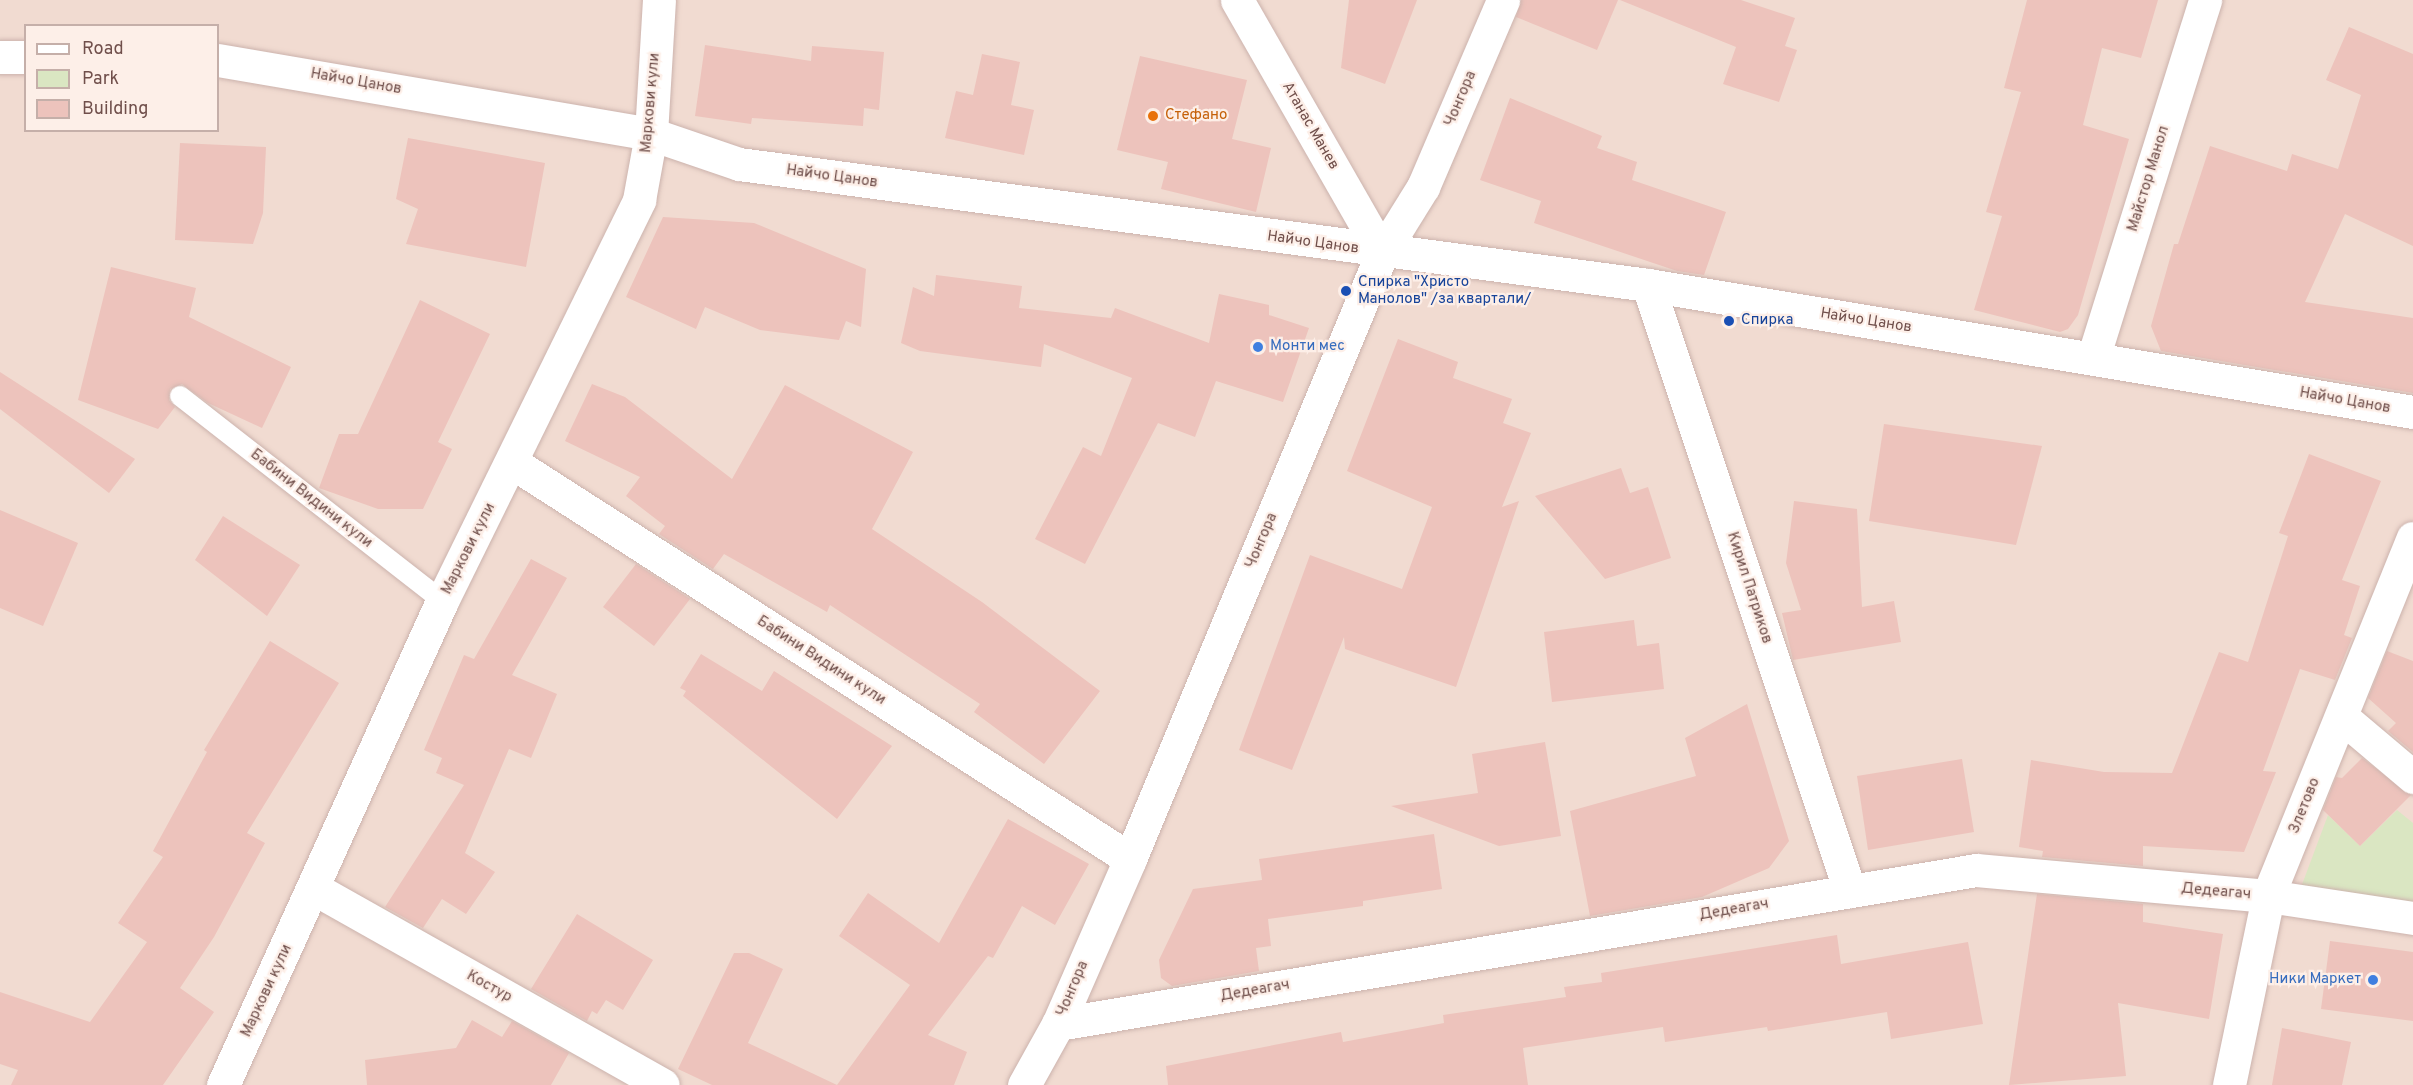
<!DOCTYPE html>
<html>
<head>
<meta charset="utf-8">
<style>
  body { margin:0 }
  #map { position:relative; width:2413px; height:1085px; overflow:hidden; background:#faebe2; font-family:Overpass,sans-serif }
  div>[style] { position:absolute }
  .residential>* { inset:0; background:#f1dbd1 }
  .green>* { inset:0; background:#dae6c2 }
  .building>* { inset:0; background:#edc3bc }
  .roads { filter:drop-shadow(0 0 2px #ccb3ad) drop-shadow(0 0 2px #ccb3ad) }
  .lane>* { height:20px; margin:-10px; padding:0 10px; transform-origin:10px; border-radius:10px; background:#fff }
  .street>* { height:33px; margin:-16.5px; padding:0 16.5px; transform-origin:16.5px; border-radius:16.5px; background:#fff }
  .dots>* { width:16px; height:16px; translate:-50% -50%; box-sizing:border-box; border:3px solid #fdefe8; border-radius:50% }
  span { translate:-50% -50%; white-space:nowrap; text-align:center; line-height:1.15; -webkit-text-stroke:4.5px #fdefe8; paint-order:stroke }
  .street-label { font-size:15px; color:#704f4b }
  .food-label { font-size:15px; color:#c56008 }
  .left { translate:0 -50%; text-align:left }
  .transit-label { font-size:15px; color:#164399 }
  .shop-label { font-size:15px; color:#366cbe }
  .right { translate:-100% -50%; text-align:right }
  .legend { position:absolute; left:24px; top:24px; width:195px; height:108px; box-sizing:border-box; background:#fdefe8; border:2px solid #c5afa9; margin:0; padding:8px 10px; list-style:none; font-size:18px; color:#704f4b }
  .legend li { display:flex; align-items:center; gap:12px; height:30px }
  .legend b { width:30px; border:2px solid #c5afa9 }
</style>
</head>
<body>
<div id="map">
  <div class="residential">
    <i style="clip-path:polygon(evenodd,0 0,2413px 0,2413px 1085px,0 1085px,0 0,26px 26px,218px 26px,218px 130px,26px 130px,26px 26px)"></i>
  </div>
  <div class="green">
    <i style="clip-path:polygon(2397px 810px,2413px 823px,2413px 910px,2300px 890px,2328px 815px,2360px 846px)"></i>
  </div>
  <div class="building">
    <i style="clip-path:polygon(1349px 0,1417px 0,1385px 84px,1341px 68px)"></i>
    <i style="clip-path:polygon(1521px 0,1618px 0,1597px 50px,1516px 17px)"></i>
    <i style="clip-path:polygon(1620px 0,1741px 0,1795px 18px,1785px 46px,1797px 50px,1779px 102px,1723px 84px,1736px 47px)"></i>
    <i style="clip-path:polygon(2027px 0,2158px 0,2141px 58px,2102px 48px,2083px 125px,2129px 139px,2078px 315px,2068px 329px,2060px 332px,1974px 310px,2002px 216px,1986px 212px,2021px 92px,2004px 88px)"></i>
    <i style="clip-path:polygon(2349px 27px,2413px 54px,2413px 246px,2345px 214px,2305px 302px,2413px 318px,2413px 393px,2161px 351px,2151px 326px,2174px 244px,2178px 244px,2210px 146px,2287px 171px,2292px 154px,2338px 169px,2361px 95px,2326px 80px)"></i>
    <i style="clip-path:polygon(705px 45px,811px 61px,812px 46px,884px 52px,879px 110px,864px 108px,863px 126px,752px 118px,751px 124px,695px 116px)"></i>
    <i style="clip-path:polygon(982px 54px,1020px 62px,1011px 105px,1034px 110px,1024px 155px,945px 138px,956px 91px,973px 95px)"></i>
    <i style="clip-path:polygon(1140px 56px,1247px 80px,1232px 139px,1271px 148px,1256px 212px,1161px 189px,1168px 162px,1117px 150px)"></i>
    <i style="clip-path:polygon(1510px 98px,1602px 136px,1597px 148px,1637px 162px,1632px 180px,1726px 212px,1704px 275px,1677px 271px,1534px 223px,1541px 201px,1480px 180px)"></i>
    <i style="clip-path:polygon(408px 138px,545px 163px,526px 267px,406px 244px,418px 209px,396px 199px)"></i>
    <i style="clip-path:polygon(180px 143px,266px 147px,263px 213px,253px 244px,175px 240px)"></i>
    <i style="clip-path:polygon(663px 217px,754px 223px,866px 269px,861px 327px,846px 321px,839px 340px,760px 330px,705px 307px,696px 329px,626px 297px)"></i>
    <i style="clip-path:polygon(111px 267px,196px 288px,189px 317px,291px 367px,262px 428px,208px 403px,182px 384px,170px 389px,169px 400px,175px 407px,158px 429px,78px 400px)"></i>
    <i style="clip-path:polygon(936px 275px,1022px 286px,1019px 308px,1111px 318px,1115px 308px,1209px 343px,1219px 294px,1269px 305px,1269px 315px,1309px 328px,1283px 402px,1216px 381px,1195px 437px,1158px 423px,1085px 564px,1035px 539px,1083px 447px,1101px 456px,1132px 378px,1044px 344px,1041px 367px,920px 351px,901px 343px,913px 287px,934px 296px)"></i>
    <i style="clip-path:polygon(420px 300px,490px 334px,438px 442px,452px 449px,423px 509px,378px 509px,319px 488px,339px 434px,358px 434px)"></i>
    <i style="clip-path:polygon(1398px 339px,1458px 362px,1453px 378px,1512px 399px,1503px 423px,1531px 433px,1502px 507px,1519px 501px,1456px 687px,1345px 649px,1344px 637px,1292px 770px,1239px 750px,1310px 555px,1402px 589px,1432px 507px,1347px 471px)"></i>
    <i style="clip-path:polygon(0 372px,135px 459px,109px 493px,0 409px)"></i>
    <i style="clip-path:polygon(592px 384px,625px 397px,732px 479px,785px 385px,913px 452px,872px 529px,982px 602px,1100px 691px,1044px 764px,974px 712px,980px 704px,830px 605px,827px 612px,724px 554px,713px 569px,659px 534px,665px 526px,626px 496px,640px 477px,565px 441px)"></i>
    <i style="clip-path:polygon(1884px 424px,2042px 446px,2016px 545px,1869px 521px)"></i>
    <i style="clip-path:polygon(2309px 454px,2381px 481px,2342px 580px,2360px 586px,2344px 635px,2352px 638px,2335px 680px,2300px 669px,2263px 771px,2276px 772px,2244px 852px,2143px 846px,2143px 866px,2042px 857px,2043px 851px,2019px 847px,2031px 760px,2104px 772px,2172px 773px,2219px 652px,2248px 662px,2288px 536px,2279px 533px)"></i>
    <i style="clip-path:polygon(1621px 468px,1630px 493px,1648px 487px,1671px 558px,1605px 579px,1535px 496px)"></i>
    <i style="clip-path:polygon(1794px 501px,1857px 509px,1862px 607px,1894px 601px,1901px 642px,1793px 660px,1782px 613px,1801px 610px,1786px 563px)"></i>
    <i style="clip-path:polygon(0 510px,78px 543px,43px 626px,0 608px)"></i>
    <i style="clip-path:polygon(223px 516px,300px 565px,267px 616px,195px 560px)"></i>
    <i style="clip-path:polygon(531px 559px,567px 578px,512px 675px,557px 694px,531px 758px,509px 749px,465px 853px,495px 872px,466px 914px,442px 899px,423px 928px,385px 907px,464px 785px,436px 773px,442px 758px,424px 750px,464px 655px,474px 659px)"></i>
    <i style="clip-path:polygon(636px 564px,690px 599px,654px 646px,603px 607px)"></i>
    <i style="clip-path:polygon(1634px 620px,1637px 646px,1659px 643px,1664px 689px,1552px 702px,1544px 632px)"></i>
    <i style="clip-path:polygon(270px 641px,339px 683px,247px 833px,265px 843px,214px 937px,180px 988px,214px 1012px,163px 1085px,11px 1085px,18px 1070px,0 1064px,0 992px,90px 1022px,147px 942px,118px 923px,163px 857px,153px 851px,207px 752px,204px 750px)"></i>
    <i style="clip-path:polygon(2387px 651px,2413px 661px,2413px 752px,2388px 731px,2396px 723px,2368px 698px)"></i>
    <i style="clip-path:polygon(701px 654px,762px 691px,774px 671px,892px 746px,837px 819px,683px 696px,686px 691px,680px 688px)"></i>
    <i style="clip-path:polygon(1747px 704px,1789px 841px,1769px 868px,1702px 897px,1590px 916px,1570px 811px,1696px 776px,1685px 738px)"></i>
    <i style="clip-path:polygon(1545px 742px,1561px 836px,1499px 846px,1391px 806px,1478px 793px,1472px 754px)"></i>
    <i style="clip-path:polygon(2362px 758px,2411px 795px,2360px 846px,2323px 810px,2336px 777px,2342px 778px)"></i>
    <i style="clip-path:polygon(1962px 759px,1974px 832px,1868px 850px,1857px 776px)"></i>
    <i style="clip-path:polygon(1008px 819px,1089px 864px,1055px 925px,1022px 906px,993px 958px,988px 956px,928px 1035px,967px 1052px,954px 1085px,837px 1085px,910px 985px,839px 936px,868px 893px,939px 943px)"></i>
    <i style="clip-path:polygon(1434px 834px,1442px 889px,1363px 901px,1363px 906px,1268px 919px,1271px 946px,1256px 948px,1259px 971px,1172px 986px,1161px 978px,1159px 960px,1193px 889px,1262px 880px,1259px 859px)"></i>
    <i style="clip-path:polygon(2037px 894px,2143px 904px,2143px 922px,2223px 934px,2209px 1019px,2118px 1003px,2126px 1076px,2009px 1085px)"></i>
    <i style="clip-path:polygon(577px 914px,653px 960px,623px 1010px,606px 1000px,597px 1014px,592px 1011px,587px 1021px,531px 989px)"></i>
    <i style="clip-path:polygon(1837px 935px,1841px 964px,1968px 942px,1983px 1024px,1891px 1039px,1887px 1012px,1768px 1031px,1767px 1027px,1665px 1042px,1663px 1027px,1523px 1048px,1528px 1085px,1168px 1085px,1166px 1066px,1341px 1032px,1343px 1042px,1444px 1023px,1443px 1015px,1566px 997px,1564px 987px,1602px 982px,1601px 973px)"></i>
    <i style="clip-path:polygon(2330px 941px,2413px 952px,2413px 1021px,2321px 1009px)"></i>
    <i style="clip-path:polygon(734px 953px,749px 953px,783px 969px,748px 1043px,837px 1085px,712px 1085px,678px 1069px)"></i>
    <i style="clip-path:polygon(472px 1020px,502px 1037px,512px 1021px,569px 1053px,551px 1085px,367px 1085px,365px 1060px,456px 1048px)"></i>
    <i style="clip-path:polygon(2282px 1028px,2351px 1042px,2342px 1085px,2272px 1085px)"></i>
  </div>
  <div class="roads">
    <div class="lane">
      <i style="left:180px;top:396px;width:333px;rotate:38deg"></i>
    </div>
    <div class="street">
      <i style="left:1237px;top:0;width:292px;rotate:60.2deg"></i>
      <i style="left:0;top:57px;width:26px"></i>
      <i style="left:218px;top:60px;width:439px;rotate:9.7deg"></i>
      <i style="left:651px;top:134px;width:93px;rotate:18.8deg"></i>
      <i style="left:739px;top:164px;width:917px;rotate:7.58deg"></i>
      <i style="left:1648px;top:285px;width:775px;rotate:9.43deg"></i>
      <i style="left:1648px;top:285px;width:639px;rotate:71.57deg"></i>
      <i style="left:2093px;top:358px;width:375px;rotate:-72.6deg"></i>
      <i style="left:513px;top:463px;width:733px;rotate:32.69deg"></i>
      <i style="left:2342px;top:717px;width:93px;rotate:40.2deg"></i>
      <i style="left:315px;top:889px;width:399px;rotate:29.4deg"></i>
      <i style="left:1058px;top:1024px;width:931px;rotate:-9.52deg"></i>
      <i style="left:1976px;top:870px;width:293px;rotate:5.1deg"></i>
      <i style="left:2268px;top:896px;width:147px;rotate:8.6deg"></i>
      <i style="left:223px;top:1085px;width:531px;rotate:-65.65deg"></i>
      <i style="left:442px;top:601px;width:447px;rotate:-63.8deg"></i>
      <i style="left:639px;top:200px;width:67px;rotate:-79.7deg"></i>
      <i style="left:651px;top:134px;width:134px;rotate:-86.6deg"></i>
      <i style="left:1024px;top:1085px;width:70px;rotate:-60.9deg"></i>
      <i style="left:1058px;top:1024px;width:180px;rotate:-66.4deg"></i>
      <i style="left:1130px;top:859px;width:656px;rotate:-67.42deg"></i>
      <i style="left:1382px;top:253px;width:78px;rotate:-58.2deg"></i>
      <i style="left:1423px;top:187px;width:203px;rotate:-66.8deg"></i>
      <i style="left:2229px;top:1085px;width:193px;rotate:-78.3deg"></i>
      <i style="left:2268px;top:896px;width:386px;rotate:-68deg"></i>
    </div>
  </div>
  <div class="dots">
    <i style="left:1153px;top:116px;background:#e8710a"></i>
    <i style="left:1346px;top:291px;background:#1a4fb4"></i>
    <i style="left:1729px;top:321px;background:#1a4fb4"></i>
    <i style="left:1258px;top:347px;background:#3f7fe0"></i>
    <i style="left:2373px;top:980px;background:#3f7fe0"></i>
  </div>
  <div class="street-label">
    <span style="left:356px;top:82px;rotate:10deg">Найчо Цанов</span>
    <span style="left:1461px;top:99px;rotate:-67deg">Чонгора</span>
    <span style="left:651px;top:103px;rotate:-85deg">Маркови кули</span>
    <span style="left:1310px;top:126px;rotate:60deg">Атанас Манев</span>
    <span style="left:832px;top:177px;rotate:8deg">Найчо Цанов</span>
    <span style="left:2149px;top:179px;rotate:-73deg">Майстор Манол</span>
    <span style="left:1313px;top:243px;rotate:8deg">Найчо Цанов</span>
    <span style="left:1866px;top:321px;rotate:9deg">Найчо Цанов</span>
    <span style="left:2345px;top:401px;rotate:10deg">Найчо Цанов</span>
    <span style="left:311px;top:499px;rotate:38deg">Бабини Видини кули</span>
    <span style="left:1262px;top:541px;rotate:-67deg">Чонгора</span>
    <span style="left:469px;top:549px;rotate:-63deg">Маркови кули</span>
    <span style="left:1749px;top:588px;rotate:72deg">Кирил Патриков</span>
    <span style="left:821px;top:661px;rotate:33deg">Бабини Видини кули</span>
    <span style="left:2305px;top:806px;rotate:-68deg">Злетово</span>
    <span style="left:2216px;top:892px;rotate:5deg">Дедеагач</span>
    <span style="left:1734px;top:910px;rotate:-10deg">Дедеагач</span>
    <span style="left:489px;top:987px;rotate:29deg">Костур</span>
    <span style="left:1073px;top:989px;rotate:-67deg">Чонгора</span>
    <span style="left:267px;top:991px;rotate:-65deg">Маркови кули</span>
    <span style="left:1255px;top:991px;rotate:-10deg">Дедеагач</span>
  </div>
  <div class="food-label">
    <span class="left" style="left:1165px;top:116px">Стефано</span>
  </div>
  <div class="transit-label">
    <span class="left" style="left:1358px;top:291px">Спирка "Христо<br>Манолов" /за квартали/</span>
    <span class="left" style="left:1741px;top:321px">Спирка</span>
  </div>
  <div class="shop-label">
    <span class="left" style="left:1270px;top:347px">Монти мес</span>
    <span class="right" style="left:2361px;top:980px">Ники Маркет</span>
  </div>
  <ul class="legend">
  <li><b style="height:8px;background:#fff"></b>Road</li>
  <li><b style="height:16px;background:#dae6c2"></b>Park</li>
  <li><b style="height:16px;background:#edc3bc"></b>Building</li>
  </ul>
</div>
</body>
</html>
